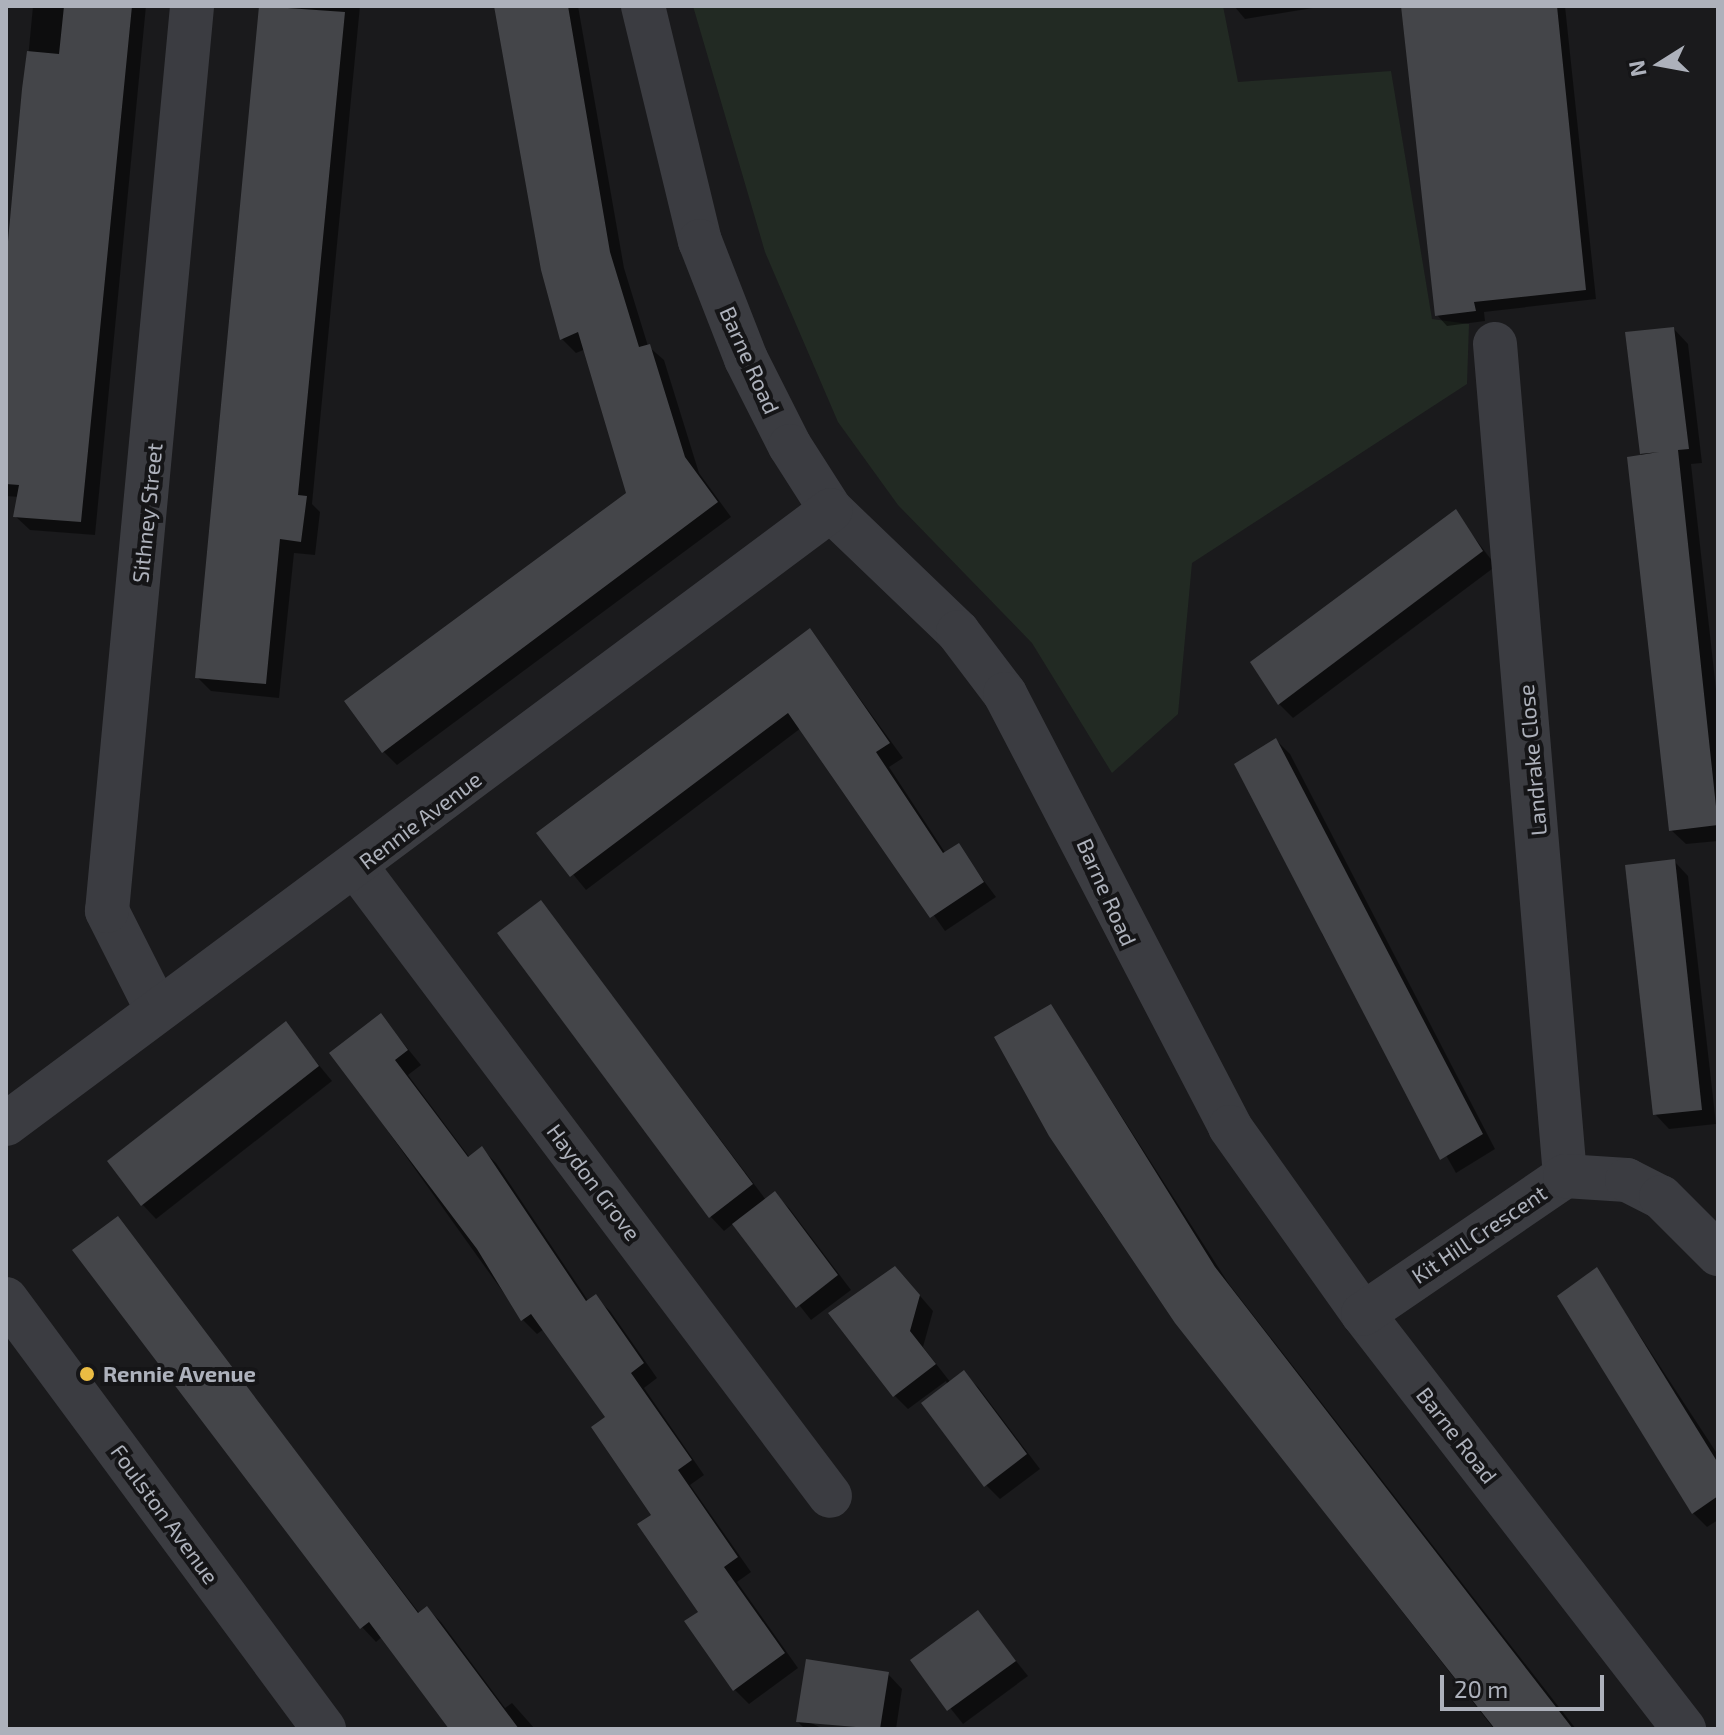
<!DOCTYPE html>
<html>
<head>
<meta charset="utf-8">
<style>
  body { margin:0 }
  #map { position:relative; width:1724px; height:1735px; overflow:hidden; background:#1a1a1c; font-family:"Exo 2",sans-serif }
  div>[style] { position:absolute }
  .green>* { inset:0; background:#222a23 }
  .shadow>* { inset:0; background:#0007 }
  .building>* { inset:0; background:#444549 }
  .street>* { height:44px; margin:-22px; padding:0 22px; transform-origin:22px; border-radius:22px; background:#3b3c41 }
  .dots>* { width:22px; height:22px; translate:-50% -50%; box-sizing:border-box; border:4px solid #151517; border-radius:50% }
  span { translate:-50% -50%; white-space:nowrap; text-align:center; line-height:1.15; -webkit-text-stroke:8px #151517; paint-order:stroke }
  .street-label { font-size:22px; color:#adb1bb }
  .poi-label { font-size:22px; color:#adb1bb; font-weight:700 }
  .left { translate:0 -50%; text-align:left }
  .frame { position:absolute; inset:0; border:8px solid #adb1bb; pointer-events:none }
  .north { position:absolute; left:1620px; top:24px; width:80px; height:80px; -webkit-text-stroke:6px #151517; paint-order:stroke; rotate:259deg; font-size:22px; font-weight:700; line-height:32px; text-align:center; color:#adb1bb }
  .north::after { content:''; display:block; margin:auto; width:28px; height:36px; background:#adb1bb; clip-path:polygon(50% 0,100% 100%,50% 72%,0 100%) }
  .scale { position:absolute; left:1440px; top:1675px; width:164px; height:36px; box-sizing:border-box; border:4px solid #adb1bb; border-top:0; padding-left:10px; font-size:24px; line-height:28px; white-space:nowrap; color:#adb1bb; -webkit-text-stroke:6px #151517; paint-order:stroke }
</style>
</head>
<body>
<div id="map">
  <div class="green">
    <i style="clip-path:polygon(693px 6px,1223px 6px,1238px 82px,1391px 71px,1432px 319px,1469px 324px,1467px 384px,1192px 563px,1178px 714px,1112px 773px,1032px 643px,898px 505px,838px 422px,765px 252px)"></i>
  </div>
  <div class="shadow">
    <i style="clip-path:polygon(33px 6px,146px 6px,95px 535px,30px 530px,15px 516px,19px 497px,6px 496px,6px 290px)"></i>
    <i style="clip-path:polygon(260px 6px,360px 6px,312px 504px,320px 512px,315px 555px,294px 553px,279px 698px,211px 691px,197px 677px)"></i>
    <i style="clip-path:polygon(496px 6px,578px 6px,624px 268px,648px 346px,664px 360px,699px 473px,731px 517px,397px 765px,383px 751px,628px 494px,586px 349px,576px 353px,562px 339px,543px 270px)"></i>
    <i style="clip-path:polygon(1234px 6px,1325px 6px,1245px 19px)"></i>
    <i style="clip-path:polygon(1403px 6px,1565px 6px,1596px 299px,1484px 312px,1485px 321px,1447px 326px,1437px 315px)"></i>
    <i style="clip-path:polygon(1674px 329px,1688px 344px,1702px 463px,1691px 464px,1718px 707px,1718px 841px,1686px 844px,1671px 830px,1641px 453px)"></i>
    <i style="clip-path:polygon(1455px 512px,1496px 566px,1293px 718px,1279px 704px)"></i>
    <i style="clip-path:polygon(810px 630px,903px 758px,889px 767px,946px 854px,958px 846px,996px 897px,945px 931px,801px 728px,586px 890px,539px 833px)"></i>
    <i style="clip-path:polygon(1276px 740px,1290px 754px,1495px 1149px,1456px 1173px,1322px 934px)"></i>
    <i style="clip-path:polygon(1674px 861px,1688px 876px,1716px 1124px,1669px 1129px,1655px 1114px)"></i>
    <i style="clip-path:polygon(541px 902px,766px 1200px,775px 1194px,789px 1208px,851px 1290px,811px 1320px,734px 1223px,724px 1231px,710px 1216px)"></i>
    <i style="clip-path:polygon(1051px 1006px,1229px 1284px,1576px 1729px,1494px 1729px,1204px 1358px,1101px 1214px,997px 1037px)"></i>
    <i style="clip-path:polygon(381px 1016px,421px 1065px,408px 1075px,470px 1158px,482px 1149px,496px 1163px,589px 1302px,595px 1297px,610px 1311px,657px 1378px,644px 1388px,704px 1475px,690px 1485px,751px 1572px,737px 1582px,798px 1668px,749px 1704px,734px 1689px,608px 1418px,544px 1329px,537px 1334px,523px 1320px,332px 1053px)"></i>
    <i style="clip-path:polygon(285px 1024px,332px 1081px,156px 1219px,142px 1204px)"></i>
    <i style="clip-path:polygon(117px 1219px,420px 1614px,427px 1608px,441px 1622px,505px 1708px,512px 1703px,535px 1729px,454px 1729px,383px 1636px,376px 1642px,362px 1627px)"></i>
    <i style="clip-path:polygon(1597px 1270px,1718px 1455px,1718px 1520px,1707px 1527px,1693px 1513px)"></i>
    <i style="clip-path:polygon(909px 1283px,933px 1311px,923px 1347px,951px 1383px,963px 1373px,978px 1387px,1040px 1469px,1000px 1499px,986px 1485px,946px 1381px,908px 1409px,894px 1395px)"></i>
    <i style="clip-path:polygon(978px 1613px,1028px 1676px,963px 1724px,912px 1660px)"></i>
    <i style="clip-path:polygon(888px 1674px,902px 1689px,896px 1729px,811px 1723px,824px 1729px,805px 1729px,798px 1722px)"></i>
  </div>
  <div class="building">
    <i style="clip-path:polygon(64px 6px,132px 6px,81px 522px,13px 517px,19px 485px,6px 484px,6px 263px,22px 89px,27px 51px,59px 54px)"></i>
    <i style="clip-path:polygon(259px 6px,345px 12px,298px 495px,307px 496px,301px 542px,280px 539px,266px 684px,195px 678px)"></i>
    <i style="clip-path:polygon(494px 6px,568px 6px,610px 252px,639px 347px,650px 344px,685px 457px,718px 502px,382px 753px,344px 701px,626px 493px,578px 332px,560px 340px,541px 270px)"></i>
    <i style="clip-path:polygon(1401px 6px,1557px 6px,1586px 290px,1474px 302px,1476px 311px,1435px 316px)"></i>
    <i style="clip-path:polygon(1674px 327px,1689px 449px,1678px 450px,1718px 825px,1669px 831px,1627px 457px,1659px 452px,1640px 454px,1625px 332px)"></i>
    <i style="clip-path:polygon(1456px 509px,1483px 551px,1278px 705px,1250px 662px)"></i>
    <i style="clip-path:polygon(810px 628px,890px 743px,876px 752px,943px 853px,959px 843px,984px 882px,930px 918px,788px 713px,570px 877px,536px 833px)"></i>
    <i style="clip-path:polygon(1276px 738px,1483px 1134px,1440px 1160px,1234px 764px)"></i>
    <i style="clip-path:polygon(1675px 859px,1702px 1110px,1653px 1115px,1625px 865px)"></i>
    <i style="clip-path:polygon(541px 900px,753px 1184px,709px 1218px,497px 933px)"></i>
    <i style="clip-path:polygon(1051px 1004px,1215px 1267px,1573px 1729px,1495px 1729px,1175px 1323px,1049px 1136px,994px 1037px)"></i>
    <i style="clip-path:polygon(381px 1013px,408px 1050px,395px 1060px,432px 1109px,468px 1157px,482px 1146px,586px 1301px,596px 1294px,644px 1363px,631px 1373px,692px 1460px,678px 1470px,738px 1557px,724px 1567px,785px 1653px,733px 1691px,684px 1621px,698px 1612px,637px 1524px,651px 1515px,591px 1427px,605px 1417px,531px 1314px,521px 1321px,477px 1249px,329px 1053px)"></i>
    <i style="clip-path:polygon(286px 1021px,319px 1066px,141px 1206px,107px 1161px)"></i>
    <i style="clip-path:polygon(775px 1191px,838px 1275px,796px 1308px,732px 1224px)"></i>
    <i style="clip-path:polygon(118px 1216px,418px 1613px,427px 1606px,519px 1729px,449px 1729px,369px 1622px,360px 1629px,72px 1250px)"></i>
    <i style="clip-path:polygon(895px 1266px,920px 1295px,910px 1331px,936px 1364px,893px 1397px,828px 1313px)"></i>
    <i style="clip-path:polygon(1597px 1267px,1718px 1463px,1718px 1496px,1692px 1514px,1557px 1296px)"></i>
    <i style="clip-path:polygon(964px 1370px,1027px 1454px,984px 1487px,921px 1403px)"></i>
    <i style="clip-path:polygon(978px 1610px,1016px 1661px,947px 1711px,910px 1660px)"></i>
    <i style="clip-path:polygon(806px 1659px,889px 1672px,880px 1729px,796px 1722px)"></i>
  </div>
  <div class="street">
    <i style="left:643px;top:6px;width:242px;rotate:76.4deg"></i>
    <i style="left:700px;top:241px;width:127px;rotate:68.7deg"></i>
    <i style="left:746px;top:359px;width:97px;rotate:63.2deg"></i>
    <i style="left:790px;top:446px;width:76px;rotate:57.4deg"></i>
    <i style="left:831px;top:510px;width:176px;rotate:43.8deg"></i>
    <i style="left:958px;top:632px;width:78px;rotate:52.8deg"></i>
    <i style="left:1005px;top:694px;width:488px;rotate:62.5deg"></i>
    <i style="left:1230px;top:1127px;width:229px;rotate:54.6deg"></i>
    <i style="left:1363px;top:1314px;width:525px;rotate:52.28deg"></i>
    <i style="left:1495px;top:344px;width:835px;rotate:85.19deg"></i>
    <i style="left:357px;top:868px;width:786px;rotate:53.01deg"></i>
    <i style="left:156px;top:1008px;width:109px;rotate:-116.8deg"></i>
    <i style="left:107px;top:911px;width:909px;rotate:-84.63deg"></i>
    <i style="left:6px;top:1124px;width:1028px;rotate:-36.66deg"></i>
    <i style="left:6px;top:1299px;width:535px;rotate:53.52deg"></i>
    <i style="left:1363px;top:1314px;width:245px;rotate:-34.3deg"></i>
    <i style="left:1565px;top:1176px;width:62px;rotate:3.7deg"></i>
    <i style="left:1627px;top:1180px;width:38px;rotate:27deg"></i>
    <i style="left:1661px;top:1197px;width:81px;rotate:45deg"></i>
  </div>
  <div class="dots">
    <i style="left:87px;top:1374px;background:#ebbc43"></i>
  </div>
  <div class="street-label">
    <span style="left:750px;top:360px;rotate:66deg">Barne Road</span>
    <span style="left:147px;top:513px;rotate:-84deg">Sithney Street</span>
    <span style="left:1532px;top:760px;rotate:-95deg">Landrake Close</span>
    <span style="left:420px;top:820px;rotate:-37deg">Rennie Avenue</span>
    <span style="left:1107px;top:892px;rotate:66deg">Barne Road</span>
    <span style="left:594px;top:1182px;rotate:53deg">Haydon Grove</span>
    <span style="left:1479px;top:1234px;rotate:-34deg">Kit Hill Crescent</span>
    <span style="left:1457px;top:1435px;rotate:52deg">Barne Road</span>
    <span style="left:165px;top:1514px;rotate:54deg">Foulston Avenue</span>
  </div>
  <div class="poi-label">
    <span class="left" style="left:103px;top:1374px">Rennie Avenue</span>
  </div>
  <div class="frame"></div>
  <div class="north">N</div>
  <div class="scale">20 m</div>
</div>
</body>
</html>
